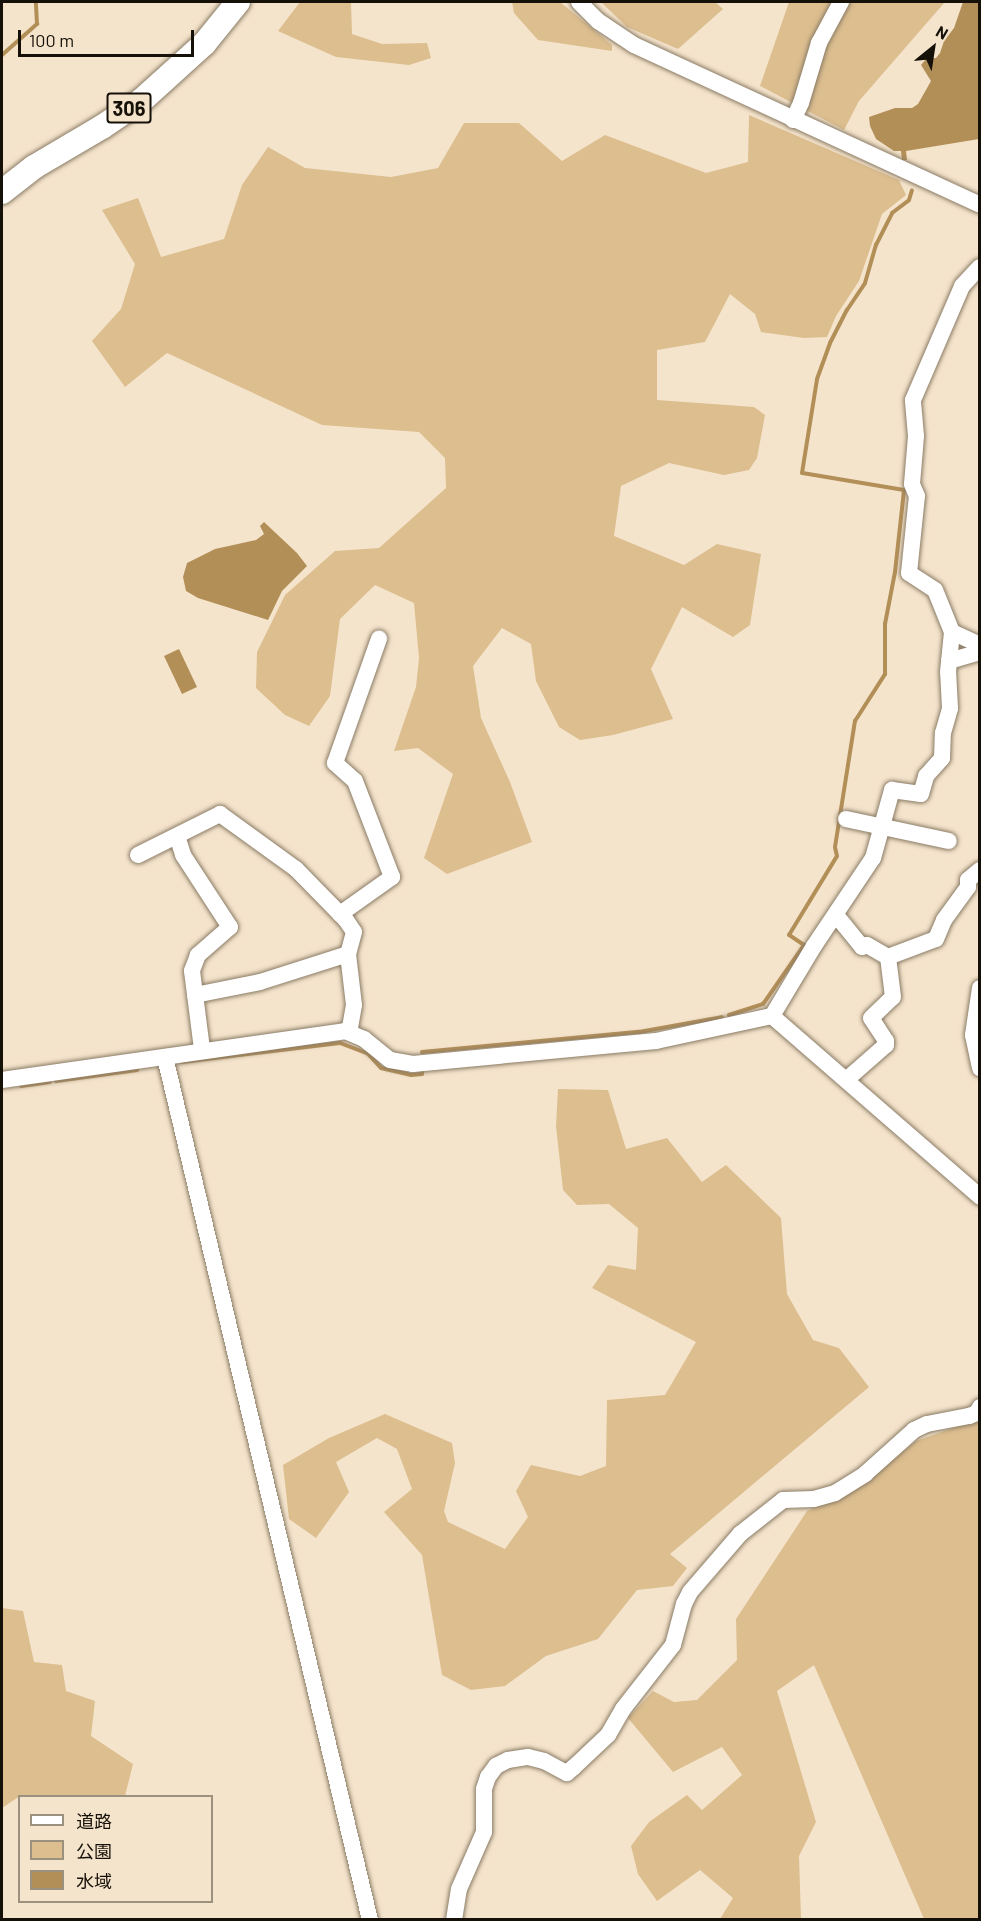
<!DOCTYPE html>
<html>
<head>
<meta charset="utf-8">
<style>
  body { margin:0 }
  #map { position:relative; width:981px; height:1921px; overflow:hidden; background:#f5e4cc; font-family:Barlow,"Noto Sans JP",sans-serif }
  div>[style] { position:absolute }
  .green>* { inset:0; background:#dcbe8f }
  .water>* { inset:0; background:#b38f58 }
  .stream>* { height:4px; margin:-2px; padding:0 2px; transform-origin:2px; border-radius:2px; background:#b38f58 }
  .roads { filter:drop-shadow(0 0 2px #8a7b65) drop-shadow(0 0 2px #8a7b65) }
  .minor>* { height:16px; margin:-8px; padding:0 8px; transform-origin:8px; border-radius:8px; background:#fff }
  .highway>* { height:24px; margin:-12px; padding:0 12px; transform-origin:12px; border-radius:12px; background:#fff }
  span { translate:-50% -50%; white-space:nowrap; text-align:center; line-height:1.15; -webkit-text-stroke:4.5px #f5e4cc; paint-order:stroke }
  .shield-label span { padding:2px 4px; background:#f5e4cc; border:2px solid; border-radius:4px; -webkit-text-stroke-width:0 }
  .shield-label { font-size:20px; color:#161108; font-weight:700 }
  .frame { position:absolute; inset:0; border:3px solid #161108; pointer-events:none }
  .legend { position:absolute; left:18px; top:1795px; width:195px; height:108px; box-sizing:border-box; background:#f5e4cc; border:2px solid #9c907e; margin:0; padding:8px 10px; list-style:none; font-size:18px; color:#161108 }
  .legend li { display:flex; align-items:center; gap:12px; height:30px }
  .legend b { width:30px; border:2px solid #9c907e }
  .north { position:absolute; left:903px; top:18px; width:60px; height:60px; -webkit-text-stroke:4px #f5e4cc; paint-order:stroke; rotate:30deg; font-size:16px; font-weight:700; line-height:24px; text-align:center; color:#161108 }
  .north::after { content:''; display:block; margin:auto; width:21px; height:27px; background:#161108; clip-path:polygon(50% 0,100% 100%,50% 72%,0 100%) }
  .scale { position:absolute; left:18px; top:30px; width:176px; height:27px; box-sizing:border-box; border:3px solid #161108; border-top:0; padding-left:8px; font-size:18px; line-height:21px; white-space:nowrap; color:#161108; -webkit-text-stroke:4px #f5e4cc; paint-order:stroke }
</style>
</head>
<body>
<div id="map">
  <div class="green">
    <i style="clip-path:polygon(300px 2px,351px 2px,352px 34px,382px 44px,427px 43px,431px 58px,409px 65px,336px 57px,278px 31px)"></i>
    <i style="clip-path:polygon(512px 2px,560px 2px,612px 45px,612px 51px,538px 40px,514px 13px)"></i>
    <i style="clip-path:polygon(601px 2px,715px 2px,723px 9px,678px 49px,627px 27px)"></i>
    <i style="clip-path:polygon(789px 2px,945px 2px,859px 101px,844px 130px,760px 86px)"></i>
    <i style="clip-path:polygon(749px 115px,899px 180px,906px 195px,882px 214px,859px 281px,836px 316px,827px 337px,804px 338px,761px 332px,755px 314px,730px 294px,705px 342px,657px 350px,657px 400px,754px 407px,765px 415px,757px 458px,749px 470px,724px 475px,669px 463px,621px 486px,614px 536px,684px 565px,717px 544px,761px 554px,750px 625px,733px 637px,682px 607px,651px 669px,673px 719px,613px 735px,580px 740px,559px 727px,536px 681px,531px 644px,502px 628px,473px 666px,481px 718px,510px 782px,532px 842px,447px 874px,424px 858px,453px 774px,418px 748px,394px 751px,416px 687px,419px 658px,414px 603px,375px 585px,340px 619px,330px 696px,309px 726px,285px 715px,256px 688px,257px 652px,285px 595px,335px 551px,379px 548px,446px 488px,445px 458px,419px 432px,322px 425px,167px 353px,125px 387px,92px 341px,121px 309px,135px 264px,102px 210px,138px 198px,161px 257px,224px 239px,242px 185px,268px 147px,305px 168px,391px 177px,438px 168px,464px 123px,519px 123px,562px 161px,605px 135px,706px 173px,748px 162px)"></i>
    <i style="clip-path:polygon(558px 1089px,608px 1090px,626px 1149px,667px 1138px,702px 1182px,726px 1165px,781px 1218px,787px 1294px,813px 1340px,839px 1348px,869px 1387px,670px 1554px,687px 1568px,673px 1586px,637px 1590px,598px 1639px,546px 1656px,505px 1686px,471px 1690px,442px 1675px,422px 1555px,384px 1512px,412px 1489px,397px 1449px,377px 1438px,336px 1462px,349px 1492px,316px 1538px,289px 1519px,283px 1465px,329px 1438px,385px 1414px,452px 1443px,455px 1463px,444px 1511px,448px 1522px,505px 1549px,528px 1517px,516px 1491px,531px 1465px,580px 1476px,606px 1466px,607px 1400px,665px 1395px,696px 1342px,592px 1288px,608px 1265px,636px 1270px,638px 1228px,609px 1204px,577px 1205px,563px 1190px,556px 1126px)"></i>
    <i style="clip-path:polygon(979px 1419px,979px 1919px,924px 1919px,814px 1665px,777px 1691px,816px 1822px,799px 1856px,801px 1919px,720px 1919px,733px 1898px,700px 1870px,657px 1901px,638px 1874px,631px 1846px,649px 1822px,687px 1795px,702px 1810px,742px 1775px,722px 1747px,673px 1772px,628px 1718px,653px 1691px,674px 1702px,697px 1700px,737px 1660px,736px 1619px,807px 1511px,854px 1491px,916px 1441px)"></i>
    <i style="clip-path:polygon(2px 1608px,23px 1611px,34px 1662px,62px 1665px,66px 1691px,95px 1701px,91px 1736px,133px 1764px,125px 1796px,27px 1795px,20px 1796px,2px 1808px)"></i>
  </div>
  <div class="water">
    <i style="clip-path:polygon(963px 2px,979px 2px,979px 139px,906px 151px,907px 160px,902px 160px,901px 151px,894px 151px,876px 139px,870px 126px,869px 117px,895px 108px,912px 108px,918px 104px,931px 81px,921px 65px,926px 59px,936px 58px,940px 53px,944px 41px,954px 28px)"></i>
    <i style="clip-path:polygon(264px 522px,297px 553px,307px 566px,282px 591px,268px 620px,198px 598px,186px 591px,183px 577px,187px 563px,215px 549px,256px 540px,264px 534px,260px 526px)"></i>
    <i style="clip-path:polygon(179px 649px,197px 687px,182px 694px,164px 656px)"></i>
  </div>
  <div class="stream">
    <i style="left:2px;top:55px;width:47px;rotate:-41.5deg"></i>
    <i style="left:37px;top:24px;width:22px;rotate:-93deg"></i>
    <i style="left:729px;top:1015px;width:36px;rotate:-18deg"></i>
    <i style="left:763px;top:1004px;width:72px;rotate:-55.2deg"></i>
    <i style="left:804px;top:945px;width:18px;rotate:-146deg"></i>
    <i style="left:789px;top:935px;width:92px;rotate:-58.7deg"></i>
    <i style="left:837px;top:856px;width:9px;rotate:-103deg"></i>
    <i style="left:835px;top:847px;width:128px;rotate:-81deg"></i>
    <i style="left:855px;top:721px;width:56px;rotate:-57.4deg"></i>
    <i style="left:885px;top:674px;width:50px;rotate:-90deg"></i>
    <i style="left:885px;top:624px;width:53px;rotate:-79.1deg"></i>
    <i style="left:895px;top:572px;width:82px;rotate:-83.7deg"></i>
    <i style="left:904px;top:490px;width:103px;rotate:-170.5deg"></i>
    <i style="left:802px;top:473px;width:95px;rotate:-80.9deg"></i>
    <i style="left:817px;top:379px;width:38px;rotate:-70deg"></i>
    <i style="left:830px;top:343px;width:37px;rotate:-63deg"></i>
    <i style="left:847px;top:310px;width:32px;rotate:-56deg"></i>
    <i style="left:865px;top:283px;width:40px;rotate:-74deg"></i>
    <i style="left:876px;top:245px;width:36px;rotate:-63deg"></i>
    <i style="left:892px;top:213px;width:21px;rotate:-37deg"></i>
    <i style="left:909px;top:200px;width:10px;rotate:-73deg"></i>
    <i style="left:422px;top:1052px;width:218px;rotate:-5.3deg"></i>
    <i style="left:639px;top:1032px;width:84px;rotate:-10.2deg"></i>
    <i style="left:182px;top:1062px;width:159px;rotate:-6.9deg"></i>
    <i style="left:340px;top:1043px;width:30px;rotate:21deg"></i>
    <i style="left:368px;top:1054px;width:19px;rotate:47deg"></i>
    <i style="left:381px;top:1068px;width:31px;rotate:13deg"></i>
    <i style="left:411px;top:1075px;width:11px;rotate:-5deg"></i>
    <i style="left:422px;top:1074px;width:5px;rotate:-90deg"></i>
    <i style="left:56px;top:1081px;width:82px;rotate:-7.7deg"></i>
    <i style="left:21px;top:1086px;width:29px;rotate:-8deg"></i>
  </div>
  <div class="roads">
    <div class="minor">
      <i style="left:579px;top:2px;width:27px;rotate:45deg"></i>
      <i style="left:598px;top:21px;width:43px;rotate:33.7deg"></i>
      <i style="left:634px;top:45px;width:381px;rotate:24.8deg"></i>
      <i style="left:793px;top:120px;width:19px;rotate:-65deg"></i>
      <i style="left:801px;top:103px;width:63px;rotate:-73.3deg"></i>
      <i style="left:819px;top:43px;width:47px;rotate:-61.8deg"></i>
      <i style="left:952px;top:632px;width:31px;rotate:25deg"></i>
      <i style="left:949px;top:661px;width:32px;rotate:-16deg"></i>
      <i style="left:846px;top:819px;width:105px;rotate:12.1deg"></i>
      <i style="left:177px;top:836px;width:20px;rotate:72deg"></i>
      <i style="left:183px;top:855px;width:86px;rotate:56.9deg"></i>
      <i style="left:230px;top:927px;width:43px;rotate:138.8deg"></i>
      <i style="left:198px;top:955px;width:17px;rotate:111deg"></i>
      <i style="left:192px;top:971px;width:79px;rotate:82.7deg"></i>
      <i style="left:138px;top:855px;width:92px;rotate:-26.6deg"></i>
      <i style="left:220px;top:814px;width:94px;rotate:35.9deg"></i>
      <i style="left:296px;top:869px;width:71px;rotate:45.6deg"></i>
      <i style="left:346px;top:920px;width:14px;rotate:56deg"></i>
      <i style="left:354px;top:932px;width:23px;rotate:105deg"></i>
      <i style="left:348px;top:954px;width:51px;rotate:83.3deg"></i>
      <i style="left:354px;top:1005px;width:27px;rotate:100deg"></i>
      <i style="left:340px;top:914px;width:64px;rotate:-35.4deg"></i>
      <i style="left:392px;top:877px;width:103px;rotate:-111.1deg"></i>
      <i style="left:355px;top:781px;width:27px;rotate:-138deg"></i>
      <i style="left:335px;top:763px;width:132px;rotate:-70.5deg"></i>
      <i style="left:836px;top:915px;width:41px;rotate:50.9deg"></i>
      <i style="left:862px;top:947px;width:5px;rotate:-22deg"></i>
      <i style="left:867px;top:945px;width:24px;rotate:30deg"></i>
      <i style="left:888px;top:957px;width:51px;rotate:-20.6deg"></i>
      <i style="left:936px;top:939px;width:21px;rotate:-67deg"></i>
      <i style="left:944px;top:920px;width:41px;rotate:-54deg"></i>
      <i style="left:968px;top:887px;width:7px;rotate:-90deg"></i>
      <i style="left:968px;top:880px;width:16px;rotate:-40deg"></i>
      <i style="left:980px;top:988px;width:48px;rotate:98.5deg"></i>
      <i style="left:973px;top:1035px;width:34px;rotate:78deg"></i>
      <i style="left:195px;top:995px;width:66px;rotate:-11.3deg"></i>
      <i style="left:260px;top:982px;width:92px;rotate:-17.7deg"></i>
      <i style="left:772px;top:1016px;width:276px;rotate:41deg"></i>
      <i style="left:165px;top:1057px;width:887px;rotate:76.64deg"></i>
      <i style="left:2px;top:1080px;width:346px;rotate:-8.1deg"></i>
      <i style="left:345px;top:1031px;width:21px;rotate:23deg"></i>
      <i style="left:364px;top:1039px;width:33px;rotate:39deg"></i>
      <i style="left:390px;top:1060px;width:23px;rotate:10deg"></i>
      <i style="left:413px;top:1064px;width:244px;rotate:-5.4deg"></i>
      <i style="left:656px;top:1041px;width:119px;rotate:-12.2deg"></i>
      <i style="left:772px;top:1016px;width:82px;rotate:-59deg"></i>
      <i style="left:814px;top:946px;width:106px;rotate:-56.2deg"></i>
      <i style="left:873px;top:858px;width:71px;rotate:-74.4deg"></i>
      <i style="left:892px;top:790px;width:29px;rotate:8deg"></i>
      <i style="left:921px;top:794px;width:19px;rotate:-74deg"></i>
      <i style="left:926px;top:776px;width:24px;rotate:-48deg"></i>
      <i style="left:942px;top:758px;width:25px;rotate:-88deg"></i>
      <i style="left:943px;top:733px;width:26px;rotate:-74deg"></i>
      <i style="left:950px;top:708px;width:36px;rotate:-93deg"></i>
      <i style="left:948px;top:672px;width:40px;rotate:-84.3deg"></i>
      <i style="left:952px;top:632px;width:45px;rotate:-112deg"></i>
      <i style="left:935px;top:590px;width:31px;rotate:-147deg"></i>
      <i style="left:909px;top:573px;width:77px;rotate:-84.1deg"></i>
      <i style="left:917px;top:496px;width:13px;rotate:-113deg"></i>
      <i style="left:912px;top:484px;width:48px;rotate:-85.2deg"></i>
      <i style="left:916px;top:436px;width:36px;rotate:-95deg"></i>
      <i style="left:913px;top:400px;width:124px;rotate:-66.7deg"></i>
      <i style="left:962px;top:286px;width:26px;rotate:-47deg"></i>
      <i style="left:846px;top:1080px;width:53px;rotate:-41.2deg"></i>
      <i style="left:886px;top:1045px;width:4px;rotate:-90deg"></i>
      <i style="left:886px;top:1041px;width:27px;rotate:-123deg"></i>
      <i style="left:871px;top:1018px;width:30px;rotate:-44deg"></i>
      <i style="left:893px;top:997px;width:40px;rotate:-97.1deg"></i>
      <i style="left:454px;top:1920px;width:31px;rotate:-81deg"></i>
      <i style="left:459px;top:1889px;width:62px;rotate:-66.3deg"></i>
      <i style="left:484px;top:1832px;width:43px;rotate:-90deg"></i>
      <i style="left:484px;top:1789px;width:13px;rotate:-72deg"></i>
      <i style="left:488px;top:1777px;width:14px;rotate:-54deg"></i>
      <i style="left:496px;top:1766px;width:13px;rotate:-27deg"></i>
      <i style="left:508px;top:1760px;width:20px;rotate:-9deg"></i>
      <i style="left:528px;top:1757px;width:16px;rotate:14deg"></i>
      <i style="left:544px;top:1761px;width:26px;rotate:28deg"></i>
      <i style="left:567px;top:1773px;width:9px;rotate:-41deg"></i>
      <i style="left:574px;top:1767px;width:47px;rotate:-43.3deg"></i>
      <i style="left:608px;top:1735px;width:30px;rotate:-60deg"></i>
      <i style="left:623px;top:1709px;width:81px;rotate:-52deg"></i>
      <i style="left:673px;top:1645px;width:42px;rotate:-75deg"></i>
      <i style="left:684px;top:1604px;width:13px;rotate:-63deg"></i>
      <i style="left:690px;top:1592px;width:77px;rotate:-49.2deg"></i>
      <i style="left:740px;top:1534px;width:55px;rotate:-38.3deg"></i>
      <i style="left:783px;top:1500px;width:31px;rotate:-2deg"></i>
      <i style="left:814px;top:1499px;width:22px;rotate:-16deg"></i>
      <i style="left:835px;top:1493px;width:36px;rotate:-32deg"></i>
      <i style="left:865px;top:1474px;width:66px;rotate:-41.9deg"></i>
      <i style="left:914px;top:1430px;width:14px;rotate:-25deg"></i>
      <i style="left:927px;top:1424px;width:43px;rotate:-10.8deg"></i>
      <i style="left:969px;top:1416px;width:9px;rotate:-21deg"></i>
      <i style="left:977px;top:1413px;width:7px;rotate:-63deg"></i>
    </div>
    <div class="highway">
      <i style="left:2px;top:192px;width:41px;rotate:-38deg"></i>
      <i style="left:34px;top:167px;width:79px;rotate:-30.5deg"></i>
      <i style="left:102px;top:127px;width:48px;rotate:-34deg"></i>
      <i style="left:142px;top:100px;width:84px;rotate:-42.1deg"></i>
      <i style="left:204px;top:44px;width:54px;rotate:-51deg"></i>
    </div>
  </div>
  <div class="shield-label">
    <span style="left:129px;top:108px">306</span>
  </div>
  <div class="frame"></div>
  <ul class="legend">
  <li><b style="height:8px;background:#fff"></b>道路</li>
  <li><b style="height:16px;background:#dcbe8f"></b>公園</li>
  <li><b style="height:16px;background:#b38f58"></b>水域</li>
  </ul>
  <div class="north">N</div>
  <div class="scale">100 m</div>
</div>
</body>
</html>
